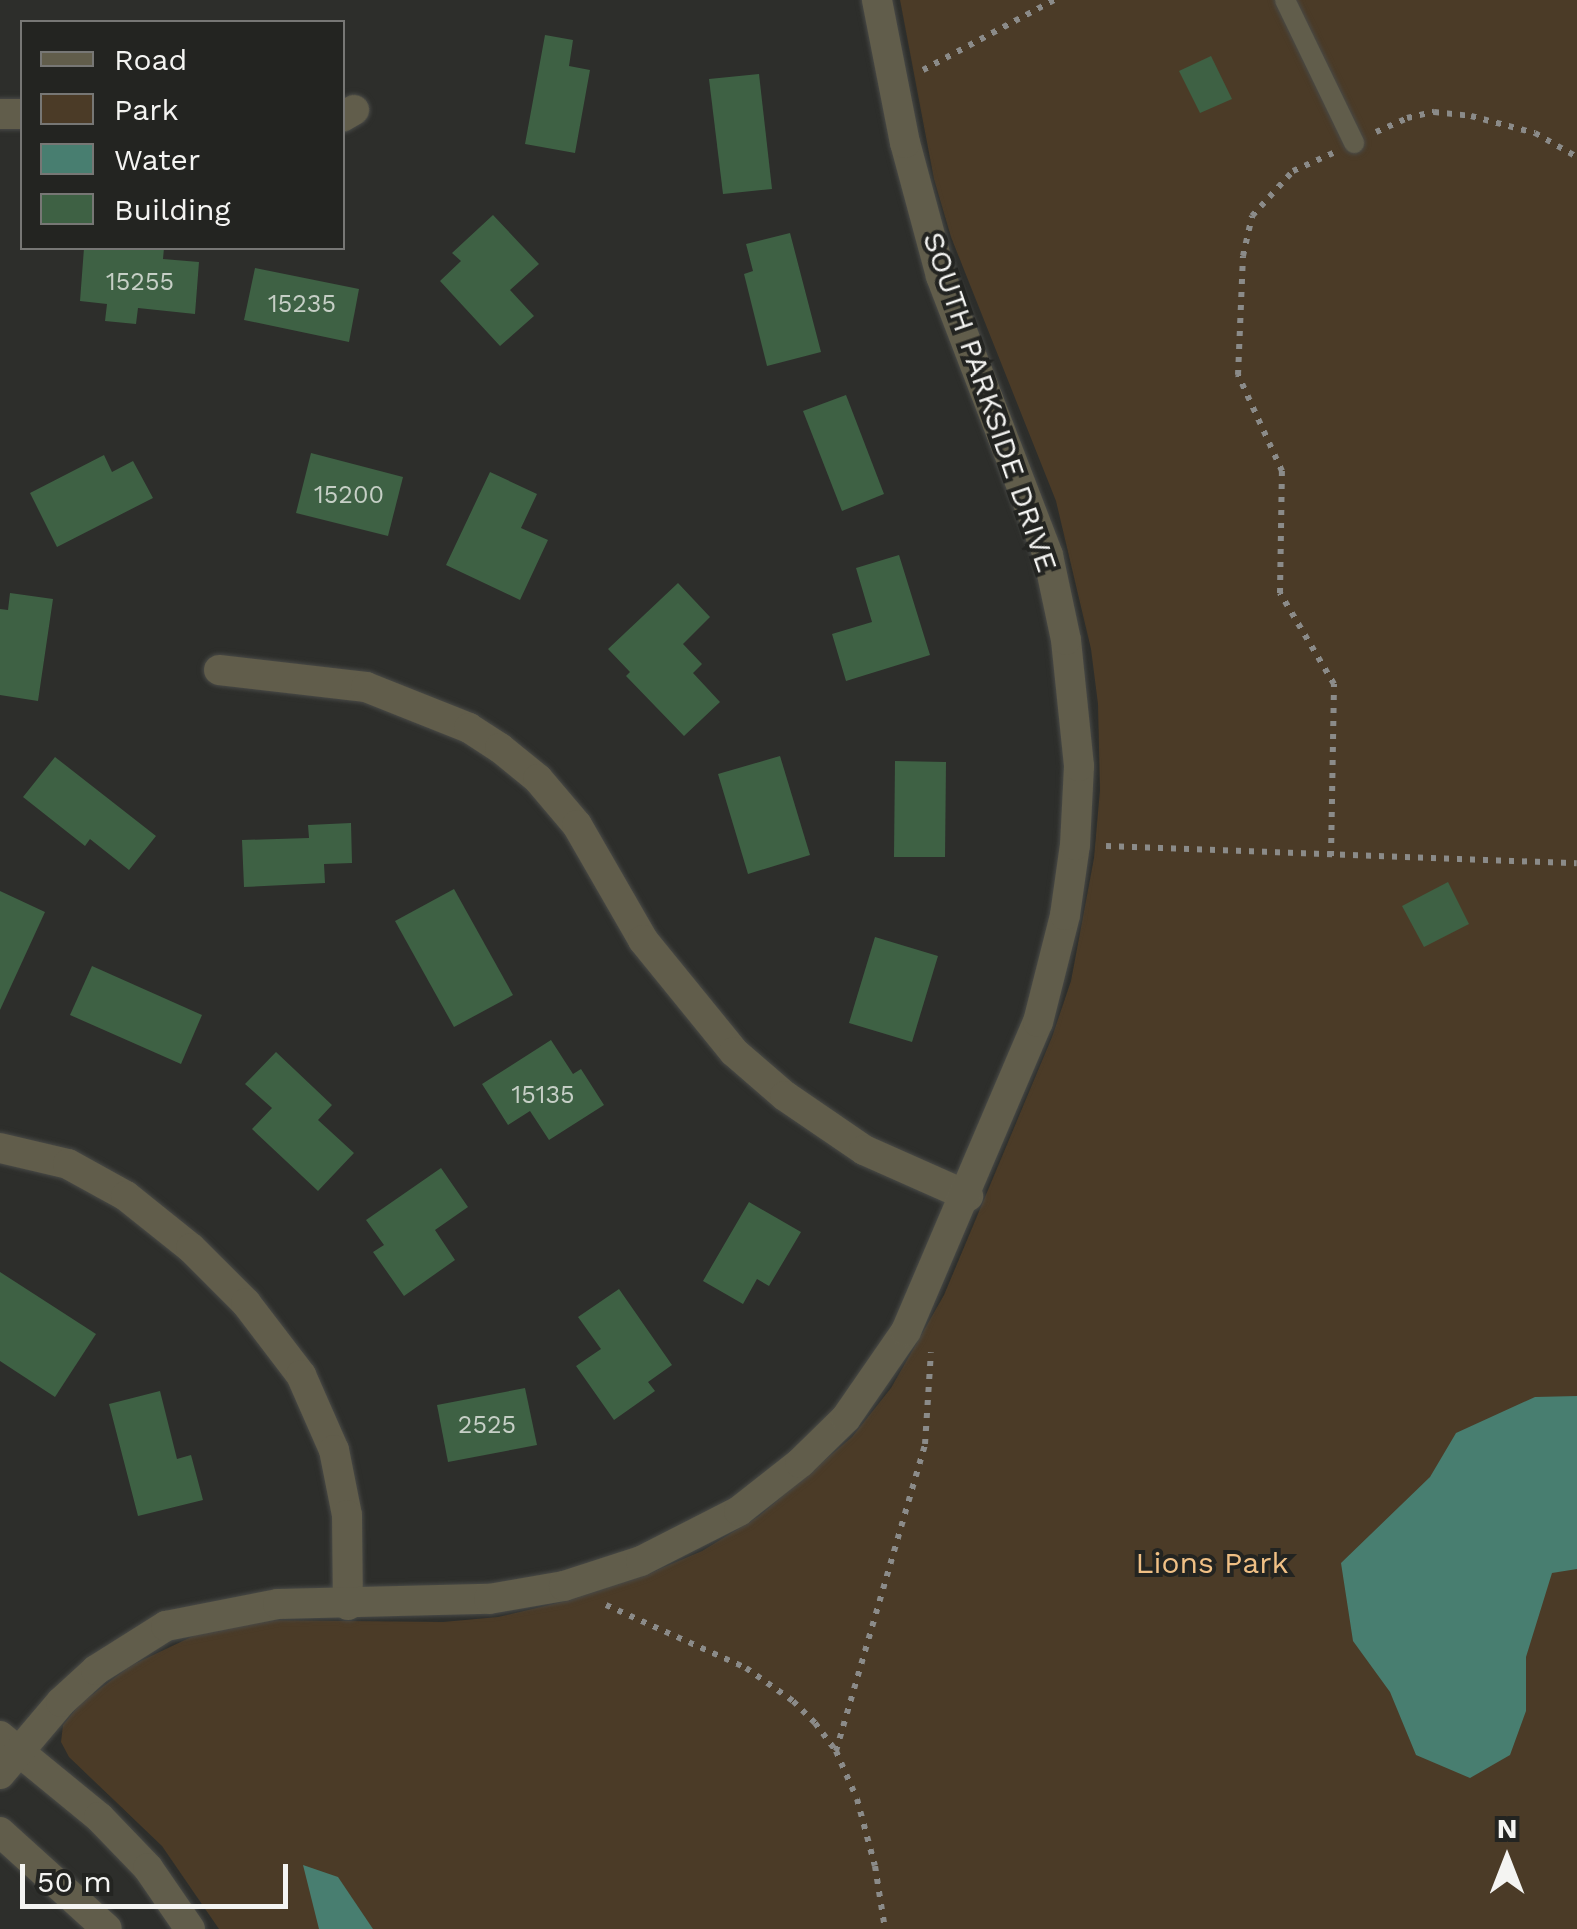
<!DOCTYPE html>
<html>
<head>
<meta charset="utf-8">
<style>
  body { margin:0 }
  #map { position:relative; width:1577px; height:1929px; overflow:hidden; background:#2d2e2b; font-family:"Work Sans",sans-serif }
  div>[style] { position:absolute }
  .green>* { inset:0; background:#4b3b27 }
  .water>* { inset:0; background:#487e70 }
  .building>* { inset:0; background:#3e6144 }
  .path>* { height:6px; margin-top:-3px; transform-origin:0; background:repeating-linear-gradient(90deg,#8b8b89 0 5px,transparent 0 13px) }
  .roads { filter:drop-shadow(0 0 2px #494a47) drop-shadow(0 0 2px #494a47) }
  .lane>* { height:20px; margin:-10px; padding:0 10px; transform-origin:10px; border-radius:10px; background:#615d4b }
  .street>* { height:30px; margin:-15px; padding:0 15px; transform-origin:15px; border-radius:15px; background:#615d4b }
  span { translate:-50% -50%; white-space:nowrap; text-align:center; line-height:1.15; -webkit-text-stroke:8px #232421; paint-order:stroke }
  .number-label { font-size:25px; color:#c6cfc6 }
  .number-label span { -webkit-text-stroke-width:0 }
  .street-label { font-size:30px; color:#f4f4f2 }
  .park-label { font-size:30px; color:#f0c085 }
  .legend { position:absolute; left:20px; top:20px; width:325px; height:230px; box-sizing:border-box; background:#232421; border:2px solid #777775; margin:0; padding:12px 18px; list-style:none; font-size:30px; color:#f4f4f2 }
  .legend li { display:flex; align-items:center; gap:20px; height:50px }
  .legend b { width:50px; border:2px solid #777775 }
  .north { position:absolute; left:1457px; top:1809px; width:100px; height:100px; -webkit-text-stroke:8px #232421; paint-order:stroke; rotate:0deg; font-size:28px; font-weight:700; line-height:40px; text-align:center; color:#f4f4f2 }
  .north::after { content:''; display:block; margin:auto; width:35px; height:45px; background:#f4f4f2; clip-path:polygon(50% 0,100% 100%,50% 72%,0 100%) }
  .scale { position:absolute; left:20px; top:1864px; width:268px; height:45px; box-sizing:border-box; border:5px solid #f4f4f2; border-top:0; padding-left:12px; font-size:30px; line-height:35px; white-space:nowrap; color:#f4f4f2; -webkit-text-stroke:8px #232421; paint-order:stroke }
</style>
</head>
<body>
<div id="map">
  <div class="green">
    <i style="clip-path:polygon(900px 0,1577px 0,1577px 1929px,219px 1929px,162px 1846px,69px 1757px,61px 1742px,63px 1725px,80px 1704px,130px 1666px,210px 1628px,252px 1620px,443px 1622px,498px 1617px,570px 1600px,643px 1576px,702px 1551px,759px 1516px,852px 1437px,891px 1388px,944px 1295px,1052px 1037px,1071px 981px,1094px 858px,1100px 790px,1098px 704px,1091px 649px,1056px 501px,951px 237px,934px 179px)"></i>
  </div>
  <div class="water">
    <i style="clip-path:polygon(1577px 1396px,1577px 1569px,1552px 1573px,1526px 1657px,1526px 1711px,1510px 1755px,1470px 1778px,1416px 1755px,1390px 1692px,1353px 1641px,1341px 1563px,1430px 1477px,1456px 1433px,1535px 1397px)"></i>
    <i style="clip-path:polygon(303px 1865px,338px 1877px,373px 1929px,319px 1929px)"></i>
  </div>
  <div class="building">
    <i style="clip-path:polygon(545px 35px,573px 40px,569px 66px,590px 70px,575px 153px,525px 144px)"></i>
    <i style="clip-path:polygon(1211px 56px,1232px 99px,1200px 113px,1179px 71px)"></i>
    <i style="clip-path:polygon(759px 74px,772px 189px,723px 194px,709px 79px)"></i>
    <i style="clip-path:polygon(493px 215px,539px 264px,510px 290px,534px 316px,500px 346px,440px 281px,461px 261px,452px 253px)"></i>
    <i style="clip-path:polygon(790px 233px,821px 352px,767px 366px,744px 274px,753px 271px,746px 244px)"></i>
    <i style="clip-path:polygon(84px 248px,164px 248px,163px 259px,199px 262px,195px 314px,138px 308px,136px 324px,105px 321px,107px 304px,80px 301px)"></i>
    <i style="clip-path:polygon(255px 268px,359px 289px,349px 342px,244px 320px)"></i>
    <i style="clip-path:polygon(846px 395px,884px 494px,842px 511px,803px 411px)"></i>
    <i style="clip-path:polygon(311px 453px,403px 477px,388px 536px,296px 513px)"></i>
    <i style="clip-path:polygon(104px 455px,112px 472px,133px 461px,153px 498px,57px 547px,30px 493px)"></i>
    <i style="clip-path:polygon(490px 472px,537px 494px,521px 528px,548px 540px,520px 600px,446px 565px)"></i>
    <i style="clip-path:polygon(899px 555px,930px 655px,846px 681px,832px 634px,872px 622px,856px 568px)"></i>
    <i style="clip-path:polygon(678px 583px,710px 617px,683px 644px,702px 664px,693px 673px,720px 702px,684px 736px,626px 676px,630px 672px,608px 649px)"></i>
    <i style="clip-path:polygon(10px 593px,53px 599px,38px 701px,0 695px,0 609px,8px 610px)"></i>
    <i style="clip-path:polygon(780px 756px,810px 855px,748px 874px,718px 774px)"></i>
    <i style="clip-path:polygon(55px 757px,156px 836px,129px 870px,90px 839px,85px 846px,23px 797px)"></i>
    <i style="clip-path:polygon(895px 761px,946px 762px,945px 857px,894px 857px)"></i>
    <i style="clip-path:polygon(351px 823px,352px 863px,324px 864px,325px 883px,244px 887px,242px 840px,309px 838px,308px 825px)"></i>
    <i style="clip-path:polygon(1448px 882px,1469px 924px,1424px 947px,1402px 906px)"></i>
    <i style="clip-path:polygon(454px 889px,513px 995px,454px 1027px,395px 921px)"></i>
    <i style="clip-path:polygon(0 891px,45px 912px,0 1010px)"></i>
    <i style="clip-path:polygon(875px 937px,938px 956px,912px 1042px,849px 1023px)"></i>
    <i style="clip-path:polygon(92px 966px,202px 1015px,181px 1064px,70px 1015px)"></i>
    <i style="clip-path:polygon(551px 1040px,573px 1074px,581px 1069px,604px 1105px,549px 1140px,530px 1111px,508px 1125px,482px 1084px)"></i>
    <i style="clip-path:polygon(276px 1052px,332px 1105px,318px 1120px,354px 1153px,318px 1191px,252px 1129px,272px 1108px,245px 1084px)"></i>
    <i style="clip-path:polygon(441px 1168px,468px 1207px,435px 1230px,455px 1260px,404px 1296px,373px 1252px,384px 1245px,366px 1220px)"></i>
    <i style="clip-path:polygon(749px 1202px,801px 1232px,769px 1286px,757px 1279px,743px 1304px,703px 1281px)"></i>
    <i style="clip-path:polygon(0 1272px,96px 1334px,55px 1397px,0 1361px)"></i>
    <i style="clip-path:polygon(619px 1289px,672px 1365px,648px 1382px,655px 1391px,614px 1420px,576px 1366px,601px 1349px,578px 1317px)"></i>
    <i style="clip-path:polygon(525px 1388px,537px 1445px,448px 1462px,437px 1405px)"></i>
    <i style="clip-path:polygon(160px 1391px,177px 1459px,191px 1455px,203px 1500px,138px 1516px,109px 1404px)"></i>
  </div>
  <div class="path">
    <i style="left:923px;top:70px;width:149px;rotate:-28.1deg"></i>
    <i style="left:1376px;top:132px;width:34px;rotate:-24deg"></i>
    <i style="left:1407px;top:118px;width:28px;rotate:-13deg"></i>
    <i style="left:1434px;top:112px;width:37px;rotate:6deg"></i>
    <i style="left:1471px;top:116px;width:66px;rotate:14.9deg"></i>
    <i style="left:1535px;top:133px;width:48px;rotate:29.7deg"></i>
    <i style="left:1106px;top:846px;width:471px;rotate:2.1deg"></i>
    <i style="left:1331px;top:856px;width:172px;rotate:-89deg"></i>
    <i style="left:1334px;top:684px;width:106px;rotate:-120.7deg"></i>
    <i style="left:1280px;top:593px;width:122px;rotate:-89.1deg"></i>
    <i style="left:1282px;top:471px;width:106px;rotate:-114.6deg"></i>
    <i style="left:1238px;top:375px;width:119px;rotate:-87.6deg"></i>
    <i style="left:1243px;top:256px;width:41px;rotate:-77.3deg"></i>
    <i style="left:1252px;top:216px;width:61px;rotate:-47.7deg"></i>
    <i style="left:1293px;top:171px;width:44px;rotate:-24.2deg"></i>
    <i style="left:606px;top:1605px;width:154px;rotate:24.2deg"></i>
    <i style="left:746px;top:1668px;width:57px;rotate:35.1deg"></i>
    <i style="left:793px;top:1701px;width:31px;rotate:45deg"></i>
    <i style="left:815px;top:1723px;width:35px;rotate:53deg"></i>
    <i style="left:836px;top:1751px;width:52px;rotate:66.4deg"></i>
    <i style="left:857px;top:1799px;width:69px;rotate:75deg"></i>
    <i style="left:875px;top:1866px;width:64px;rotate:81deg"></i>
    <i style="left:836px;top:1751px;width:320px;rotate:-73.8deg"></i>
    <i style="left:925px;top:1444px;width:92px;rotate:-86.3deg"></i>
  </div>
  <div class="roads">
    <div class="lane">
      <i style="left:1285px;top:0;width:159px;rotate:64.2deg"></i>
    </div>
    <div class="street">
      <i style="left:0;top:114px;width:22px"></i>
      <i style="left:342px;top:117px;width:14px;rotate:-30deg"></i>
      <i style="left:219px;top:670px;width:148px;rotate:6.6deg"></i>
      <i style="left:366px;top:687px;width:111px;rotate:21.7deg"></i>
      <i style="left:469px;top:728px;width:37px;rotate:33deg"></i>
      <i style="left:500px;top:748px;width:49px;rotate:39.2deg"></i>
      <i style="left:538px;top:779px;width:60px;rotate:49.7deg"></i>
      <i style="left:577px;top:825px;width:133px;rotate:60.1deg"></i>
      <i style="left:643px;top:940px;width:144px;rotate:50.9deg"></i>
      <i style="left:734px;top:1052px;width:67px;rotate:40.8deg"></i>
      <i style="left:785px;top:1096px;width:96px;rotate:34.4deg"></i>
      <i style="left:864px;top:1150px;width:114px;rotate:23.9deg"></i>
      <i style="left:0;top:1148px;width:70px;rotate:13.2deg"></i>
      <i style="left:68px;top:1164px;width:66px;rotate:28.9deg"></i>
      <i style="left:126px;top:1196px;width:83px;rotate:38.7deg"></i>
      <i style="left:191px;top:1248px;width:78px;rotate:45deg"></i>
      <i style="left:246px;top:1303px;width:91px;rotate:52.6deg"></i>
      <i style="left:301px;top:1375px;width:82px;rotate:66.3deg"></i>
      <i style="left:334px;top:1450px;width:66px;rotate:78.7deg"></i>
      <i style="left:347px;top:1515px;width:90px;rotate:89.4deg"></i>
      <i style="left:0;top:1736px;width:128px;rotate:39.3deg"></i>
      <i style="left:99px;top:1817px;width:71px;rotate:46.1deg"></i>
      <i style="left:148px;top:1868px;width:74px;rotate:55.5deg"></i>
      <i style="left:0;top:1774px;width:94px;rotate:-49.7deg"></i>
      <i style="left:61px;top:1702px;width:47px;rotate:-42.4deg"></i>
      <i style="left:96px;top:1670px;width:83px;rotate:-32.2deg"></i>
      <i style="left:166px;top:1626px;width:114px;rotate:-11.1deg"></i>
      <i style="left:278px;top:1604px;width:211px;rotate:-1.4deg"></i>
      <i style="left:489px;top:1599px;width:76px;rotate:-9.8deg"></i>
      <i style="left:564px;top:1586px;width:81px;rotate:-18deg"></i>
      <i style="left:641px;top:1561px;width:110px;rotate:-27deg"></i>
      <i style="left:739px;top:1511px;width:78px;rotate:-38.2deg"></i>
      <i style="left:800px;top:1463px;width:64px;rotate:-44.4deg"></i>
      <i style="left:846px;top:1418px;width:106px;rotate:-55.4deg"></i>
      <i style="left:906px;top:1331px;width:336px;rotate:-66.9deg"></i>
      <i style="left:1038px;top:1022px;width:110px;rotate:-75.8deg"></i>
      <i style="left:1065px;top:915px;width:71px;rotate:-81.9deg"></i>
      <i style="left:1075px;top:845px;width:79px;rotate:-87.1deg"></i>
      <i style="left:1079px;top:766px;width:127px;rotate:-95.9deg"></i>
      <i style="left:1066px;top:640px;width:87px;rotate:-102deg"></i>
      <i style="left:1048px;top:555px;width:299px;rotate:-111deg"></i>
      <i style="left:941px;top:276px;width:138px;rotate:-105.1deg"></i>
      <i style="left:905px;top:143px;width:146px;rotate:-101.1deg"></i>
      <i style="left:0;top:1832px;width:144px;rotate:42.2deg"></i>
    </div>
  </div>
  <div class="number-label">
    <span style="left:140px;top:282px">15255</span>
    <span style="left:302px;top:304px">15235</span>
    <span style="left:349px;top:495px">15200</span>
    <span style="left:543px;top:1095px">15135</span>
    <span style="left:487px;top:1425px">2525</span>
  </div>
  <div class="street-label">
    <span style="left:990px;top:402px;rotate:71deg">SOUTH PARKSIDE DRIVE</span>
  </div>
  <div class="park-label">
    <span style="left:1212px;top:1563px">Lions Park</span>
  </div>
  <ul class="legend">
  <li><b style="height:12px;background:#615d4b"></b>Road</li>
  <li><b style="height:28px;background:#4b3b27"></b>Park</li>
  <li><b style="height:28px;background:#487e70"></b>Water</li>
  <li><b style="height:28px;background:#3e6144"></b>Building</li>
  </ul>
  <div class="north">N</div>
  <div class="scale">50 m</div>
</div>
</body>
</html>
